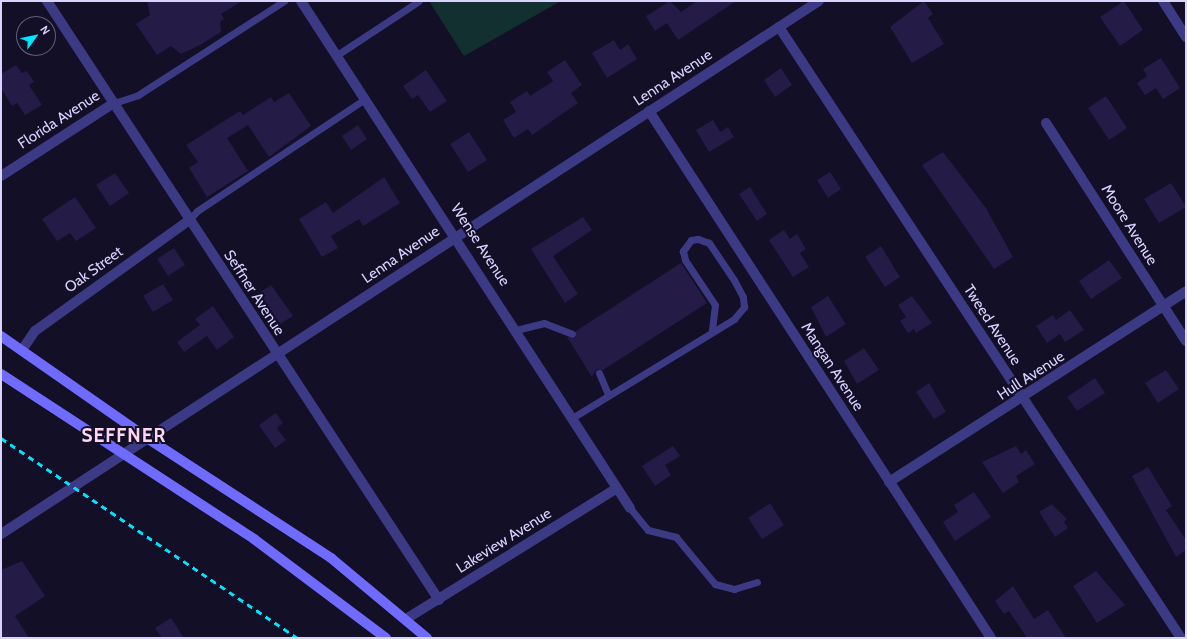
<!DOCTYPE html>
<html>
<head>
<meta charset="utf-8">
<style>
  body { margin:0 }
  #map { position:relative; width:1187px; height:639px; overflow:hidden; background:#130f26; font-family:Cabin,sans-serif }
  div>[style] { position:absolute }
  .green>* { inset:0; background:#12302f }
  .building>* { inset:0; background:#241b47 }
  .service>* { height:7px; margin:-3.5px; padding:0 3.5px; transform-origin:3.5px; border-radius:3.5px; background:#3d3a85 }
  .minor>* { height:10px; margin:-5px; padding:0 5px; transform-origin:5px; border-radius:5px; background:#3d3a85 }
  .secondary>* { height:10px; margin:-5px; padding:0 5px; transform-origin:5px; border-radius:5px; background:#6f6bff }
  .rail>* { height:3px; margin-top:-1.5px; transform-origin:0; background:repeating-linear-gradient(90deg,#00e5ff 0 6px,transparent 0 11px) }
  span { translate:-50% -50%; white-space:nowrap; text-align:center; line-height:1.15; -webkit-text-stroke:4px #130f26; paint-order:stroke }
  .street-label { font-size:15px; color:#d9d4ff }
  .district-label { font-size:19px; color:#ffd6f0; font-weight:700; letter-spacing:1px }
  .frame { position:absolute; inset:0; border:2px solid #d9d4ff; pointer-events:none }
  .north { position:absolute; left:16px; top:16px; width:40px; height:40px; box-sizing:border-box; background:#130f26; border:1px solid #625e7d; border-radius:50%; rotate:57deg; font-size:11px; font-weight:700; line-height:16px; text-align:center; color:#d9d4ff }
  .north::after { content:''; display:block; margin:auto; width:14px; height:18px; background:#00e5ff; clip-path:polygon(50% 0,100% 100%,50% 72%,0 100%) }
</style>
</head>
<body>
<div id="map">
  <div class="green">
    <i style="clip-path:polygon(429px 1px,561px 1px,464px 56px)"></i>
  </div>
  <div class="building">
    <i style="clip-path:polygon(147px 1px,242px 1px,221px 14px,224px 19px,220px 22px,221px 32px,200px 45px,181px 54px,171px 46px,157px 55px,136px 24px,150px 15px)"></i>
    <i style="clip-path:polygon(670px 1px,681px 12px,697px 1px,736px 1px,678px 40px,667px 23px,655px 31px,646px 16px)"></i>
    <i style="clip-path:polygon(924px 1px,933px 14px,928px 18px,944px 44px,912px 63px,890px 27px)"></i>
    <i style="clip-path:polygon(1124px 1px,1143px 30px,1120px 46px,1100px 17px)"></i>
    <i style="clip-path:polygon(614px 40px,620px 50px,628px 44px,637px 59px,607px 78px,592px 53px)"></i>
    <i style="clip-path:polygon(1161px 58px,1180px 88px,1163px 99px,1156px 88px,1145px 95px,1137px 83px,1147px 76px,1143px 69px)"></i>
    <i style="clip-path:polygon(565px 60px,582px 85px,571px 93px,578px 103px,532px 135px,528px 129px,514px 138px,503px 120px,516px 112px,510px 102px,527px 91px,530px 96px,553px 81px,547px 72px)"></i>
    <i style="clip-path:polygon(16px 65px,22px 73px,27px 71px,34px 82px,29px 85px,42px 105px,25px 115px,17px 103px,12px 106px,1px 88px,1px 74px)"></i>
    <i style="clip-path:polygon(781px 68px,792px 85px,775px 97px,764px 80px)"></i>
    <i style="clip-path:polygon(426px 70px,447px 101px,430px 112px,418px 95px,412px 99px,403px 86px)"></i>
    <i style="clip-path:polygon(289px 93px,311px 126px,269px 157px,248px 125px,227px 138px,248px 171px,207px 197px,189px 168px,198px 162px,186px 145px,240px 111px,243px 115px,271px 97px,274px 102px)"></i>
    <i style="clip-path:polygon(1106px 96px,1127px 128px,1109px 140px,1088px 108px)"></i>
    <i style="clip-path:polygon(713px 120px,720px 132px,728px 127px,734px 137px,709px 152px,696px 130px)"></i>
    <i style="clip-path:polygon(358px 125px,367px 139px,351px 150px,342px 136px)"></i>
    <i style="clip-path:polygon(469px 132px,487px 160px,468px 172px,450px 144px)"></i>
    <i style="clip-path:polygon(943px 152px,986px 208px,1013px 257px,994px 269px,922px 165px)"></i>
    <i style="clip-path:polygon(830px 172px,841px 189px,828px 198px,817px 180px)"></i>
    <i style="clip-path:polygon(115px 173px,129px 193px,110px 206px,96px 185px)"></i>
    <i style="clip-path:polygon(384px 177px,400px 203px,363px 226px,359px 219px,331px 236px,338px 248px,322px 257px,299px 219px,326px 202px,333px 213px)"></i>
    <i style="clip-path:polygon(1171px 183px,1186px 207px,1159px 223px,1144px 199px)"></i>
    <i style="clip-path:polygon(750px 187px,767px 214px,757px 221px,739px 194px)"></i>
    <i style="clip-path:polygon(75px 197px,96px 228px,76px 241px,70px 233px,57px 241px,42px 219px)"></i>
    <i style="clip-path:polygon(583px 217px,592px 230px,553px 256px,578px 294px,565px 303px,531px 249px)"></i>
    <i style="clip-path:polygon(784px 230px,790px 239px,797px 234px,806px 249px,800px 253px,809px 267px,793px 277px,769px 240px)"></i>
    <i style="clip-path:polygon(881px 246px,900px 277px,885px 287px,865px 257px)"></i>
    <i style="clip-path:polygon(174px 248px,185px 265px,168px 276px,157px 259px)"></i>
    <i style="clip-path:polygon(1109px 260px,1122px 278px,1091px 299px,1079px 281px)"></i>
    <i style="clip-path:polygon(681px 263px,707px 303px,603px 370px,597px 369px,592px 377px,567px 337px,575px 338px,576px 331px)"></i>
    <i style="clip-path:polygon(163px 284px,173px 300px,153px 312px,143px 296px)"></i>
    <i style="clip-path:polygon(271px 285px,293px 316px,280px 324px,259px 293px)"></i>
    <i style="clip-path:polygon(828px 296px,846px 324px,826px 337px,811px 307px)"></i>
    <i style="clip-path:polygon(912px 296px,932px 323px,916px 333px,914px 329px,908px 333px,900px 321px,906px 317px,898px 305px)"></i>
    <i style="clip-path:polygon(213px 306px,234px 337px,217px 350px,207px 336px,184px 352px,177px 342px,200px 325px,195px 319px)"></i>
    <i style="clip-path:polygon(1070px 310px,1084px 330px,1065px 342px,1060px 334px,1047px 343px,1036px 326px,1053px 315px,1056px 320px)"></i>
    <i style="clip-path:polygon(864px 348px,879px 370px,857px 384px,844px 361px)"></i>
    <i style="clip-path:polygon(1166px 370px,1179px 389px,1158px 403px,1145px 383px)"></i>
    <i style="clip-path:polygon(1095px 378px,1105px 393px,1077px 411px,1067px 397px)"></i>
    <i style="clip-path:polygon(929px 383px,946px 412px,934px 419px,916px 392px)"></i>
    <i style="clip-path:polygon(276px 413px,283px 423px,277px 428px,286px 440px,275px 448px,259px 425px)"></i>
    <i style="clip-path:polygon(673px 446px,680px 456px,665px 465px,671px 475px,655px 486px,642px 466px)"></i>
    <i style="clip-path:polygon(1016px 446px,1021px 454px,1026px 450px,1035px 464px,1016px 476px,1019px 482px,1003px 493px,982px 462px)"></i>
    <i style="clip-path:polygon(1148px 467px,1172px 506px,1166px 510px,1186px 540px,1186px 550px,1176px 557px,1132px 476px)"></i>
    <i style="clip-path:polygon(974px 492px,991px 517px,955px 541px,943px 522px,958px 512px,954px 505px)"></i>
    <i style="clip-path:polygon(770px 503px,784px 525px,762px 539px,748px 518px)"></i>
    <i style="clip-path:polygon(1052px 504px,1067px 519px,1064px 522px,1068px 528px,1055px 537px,1039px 512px)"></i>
    <i style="clip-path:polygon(22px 561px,45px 596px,15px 616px,29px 638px,1px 638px,1px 570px)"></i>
    <i style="clip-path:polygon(1096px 571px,1125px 605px,1097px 623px,1073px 586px)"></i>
    <i style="clip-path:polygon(1013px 586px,1034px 619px,1048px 610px,1066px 638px,1027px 638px,1009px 611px,1004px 614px,995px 601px)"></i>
    <i style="clip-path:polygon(171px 618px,184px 638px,162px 638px,155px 628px)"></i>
  </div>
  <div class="service">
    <i style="left:337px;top:55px;width:98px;rotate:-33.4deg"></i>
    <i style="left:114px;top:103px;width:25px;rotate:-18deg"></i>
    <i style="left:138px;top:95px;width:174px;rotate:-32.8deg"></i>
    <i style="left:188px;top:221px;width:13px;rotate:-48deg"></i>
    <i style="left:197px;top:211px;width:202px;rotate:-33.7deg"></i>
    <i style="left:516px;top:330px;width:29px;rotate:-14deg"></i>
    <i style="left:544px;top:323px;width:30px;rotate:21deg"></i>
    <i style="left:599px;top:373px;width:23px;rotate:67deg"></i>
    <i style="left:572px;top:418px;width:190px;rotate:-31.4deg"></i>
    <i style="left:734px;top:319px;width:16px;rotate:-50deg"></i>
    <i style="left:744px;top:307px;width:10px;rotate:-96deg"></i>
    <i style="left:743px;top:297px;width:19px;rotate:-118deg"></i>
    <i style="left:734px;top:280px;width:45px;rotate:-124deg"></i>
    <i style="left:709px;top:243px;width:12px;rotate:-160deg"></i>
    <i style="left:698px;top:239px;width:7px;rotate:172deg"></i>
    <i style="left:691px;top:240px;width:14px;rotate:126deg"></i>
    <i style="left:683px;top:251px;width:9px;rotate:77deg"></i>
    <i style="left:685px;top:260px;width:54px;rotate:56.3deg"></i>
    <i style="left:715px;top:305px;width:26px;rotate:97deg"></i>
    <i style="left:630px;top:508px;width:28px;rotate:51deg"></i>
    <i style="left:648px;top:530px;width:29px;rotate:14deg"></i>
    <i style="left:676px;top:537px;width:61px;rotate:50.3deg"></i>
    <i style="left:715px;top:584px;width:20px;rotate:15deg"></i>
    <i style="left:734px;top:589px;width:24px;rotate:-17deg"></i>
  </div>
  <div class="minor">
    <i style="left:47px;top:1px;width:716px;rotate:56.8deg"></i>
    <i style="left:301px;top:1px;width:604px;rotate:57.02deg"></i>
    <i style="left:1163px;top:1px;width:43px;rotate:57.4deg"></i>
    <i style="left:779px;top:27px;width:731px;rotate:56.66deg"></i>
    <i style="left:649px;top:111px;width:628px;rotate:57.02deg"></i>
    <i style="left:1046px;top:123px;width:259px;rotate:57.3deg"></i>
    <i style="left:1px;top:176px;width:135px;rotate:-32.9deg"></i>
    <i style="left:22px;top:350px;width:23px;rotate:-56deg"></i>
    <i style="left:35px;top:331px;width:188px;rotate:-35.7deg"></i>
    <i style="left:889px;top:482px;width:353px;rotate:-32.7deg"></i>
    <i style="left:1px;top:534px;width:976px;rotate:-33.09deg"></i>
    <i style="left:406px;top:619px;width:248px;rotate:-31.8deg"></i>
  </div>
  <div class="secondary">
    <i style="left:1px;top:336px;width:178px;rotate:34.9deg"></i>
    <i style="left:147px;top:438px;width:220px;rotate:33.1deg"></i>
    <i style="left:331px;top:558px;width:125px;rotate:39.8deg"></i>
    <i style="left:1px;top:374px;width:302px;rotate:33.1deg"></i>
    <i style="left:254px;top:539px;width:165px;rotate:36.9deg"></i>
  </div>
  <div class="rail">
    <i style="left:1px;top:438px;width:358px;rotate:34deg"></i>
  </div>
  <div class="street-label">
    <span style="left:673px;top:78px;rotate:-33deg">Lenna Avenue</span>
    <span style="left:59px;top:120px;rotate:-33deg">Florida Avenue</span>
    <span style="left:1129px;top:225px;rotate:58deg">Moore Avenue</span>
    <span style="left:480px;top:245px;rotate:57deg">Wense Avenue</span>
    <span style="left:401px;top:255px;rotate:-34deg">Lenna Avenue</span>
    <span style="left:94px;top:270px;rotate:-36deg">Oak Street</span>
    <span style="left:254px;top:293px;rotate:57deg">Seffner Avenue</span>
    <span style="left:992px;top:325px;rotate:57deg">Tweed Avenue</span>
    <span style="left:832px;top:367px;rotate:57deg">Mangan Avenue</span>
    <span style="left:1031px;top:376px;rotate:-33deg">Hull Avenue</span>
    <span style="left:504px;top:541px;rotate:-32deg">Lakeview Avenue</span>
  </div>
  <div class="district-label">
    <span style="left:124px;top:436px">SEFFNER</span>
  </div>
  <div class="frame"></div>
  <div class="north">N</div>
</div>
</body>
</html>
